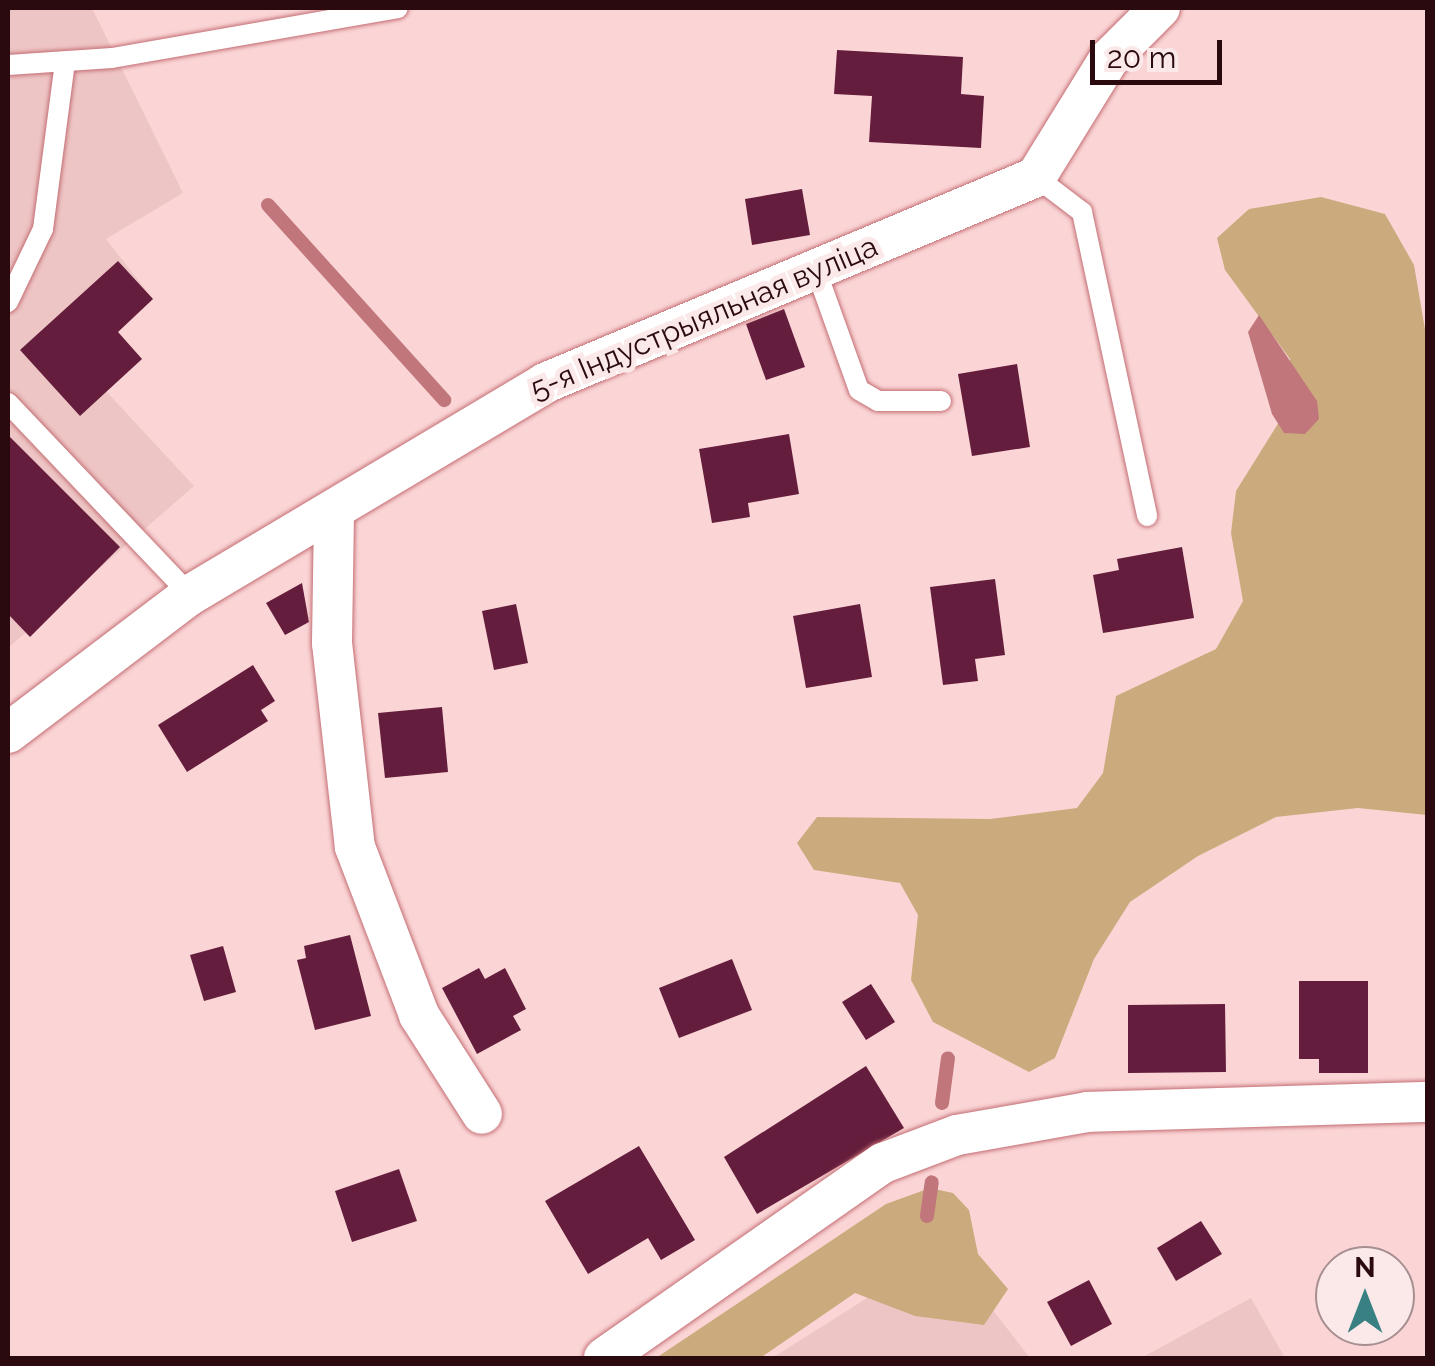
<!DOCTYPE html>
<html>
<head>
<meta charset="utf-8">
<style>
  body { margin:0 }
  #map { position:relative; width:1435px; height:1366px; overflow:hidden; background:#fbd5d6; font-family:Raleway,sans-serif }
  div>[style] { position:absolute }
  .built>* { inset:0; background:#eec5c5 }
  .green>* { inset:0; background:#cbab7d }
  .water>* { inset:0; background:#c0767a }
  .stream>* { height:14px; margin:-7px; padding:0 7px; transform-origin:7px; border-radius:7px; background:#c0767a }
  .building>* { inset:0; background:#641d3c }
  .roads { filter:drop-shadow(0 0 2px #c36e73) drop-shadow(0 0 2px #c36e73) }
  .service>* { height:20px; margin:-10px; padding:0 10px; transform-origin:10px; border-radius:10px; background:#fff }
  .minor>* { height:40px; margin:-20px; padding:0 20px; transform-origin:20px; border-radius:20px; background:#fff }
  span { translate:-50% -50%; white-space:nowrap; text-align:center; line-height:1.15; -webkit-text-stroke:10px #fbe8e8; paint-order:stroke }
  .street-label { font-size:30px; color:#2a0a0e }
  .frame { position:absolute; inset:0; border:10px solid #2a0a0e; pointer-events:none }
  .north { position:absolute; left:1315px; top:1246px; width:100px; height:100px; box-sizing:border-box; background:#fbe8e8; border:2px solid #a78f91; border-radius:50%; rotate:0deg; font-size:28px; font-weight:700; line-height:40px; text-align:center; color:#2a0a0e }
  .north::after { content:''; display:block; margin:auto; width:35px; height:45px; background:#388082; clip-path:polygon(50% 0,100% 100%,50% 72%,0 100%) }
  .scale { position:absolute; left:1090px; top:40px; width:132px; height:45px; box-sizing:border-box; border:5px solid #2a0a0e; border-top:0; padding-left:12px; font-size:30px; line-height:35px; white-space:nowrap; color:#2a0a0e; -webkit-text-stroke:8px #fbe8e8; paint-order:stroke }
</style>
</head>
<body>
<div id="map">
  <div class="built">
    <i style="clip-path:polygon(8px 8px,92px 8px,183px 193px,106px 239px,153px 299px,118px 332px,142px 359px,106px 391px,194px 486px,8px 648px)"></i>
    <i style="clip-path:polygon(929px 1259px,967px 1277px,1030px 1358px,772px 1358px)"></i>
    <i style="clip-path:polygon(1251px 1298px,1285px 1358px,1141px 1358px)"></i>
  </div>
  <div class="green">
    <i style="clip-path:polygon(1321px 197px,1385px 214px,1414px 265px,1427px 341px,1427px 815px,1358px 808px,1276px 817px,1198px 856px,1130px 902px,1094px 959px,1055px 1058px,1029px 1072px,933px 1022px,911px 980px,918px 915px,900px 883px,814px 870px,797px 843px,817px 817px,990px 819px,1077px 808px,1103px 773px,1116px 696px,1216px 649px,1243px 601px,1231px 533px,1236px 491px,1284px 414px,1290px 359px,1225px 270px,1217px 238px,1249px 209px)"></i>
    <i style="clip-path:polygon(930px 1188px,953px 1193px,969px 1210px,978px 1254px,1008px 1289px,984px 1325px,915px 1316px,855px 1293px,760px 1358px,656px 1358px,886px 1204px)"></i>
  </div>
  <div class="water">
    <i style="clip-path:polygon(1259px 315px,1317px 401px,1319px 419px,1305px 434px,1284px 433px,1272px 414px,1248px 332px)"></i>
  </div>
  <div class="stream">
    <i style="left:268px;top:205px;width:263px;rotate:47.9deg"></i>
    <i style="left:942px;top:1103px;width:45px;rotate:-82.4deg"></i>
    <i style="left:927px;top:1216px;width:34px;rotate:-82deg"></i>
  </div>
  <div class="building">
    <i style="clip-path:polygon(837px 50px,963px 57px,961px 94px,984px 96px,981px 148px,869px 142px,872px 96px,834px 94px)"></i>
    <i style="clip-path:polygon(802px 189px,810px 235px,752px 245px,745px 199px)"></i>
    <i style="clip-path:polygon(118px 261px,153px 299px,118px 332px,142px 359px,80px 416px,20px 350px)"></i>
    <i style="clip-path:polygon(784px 309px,805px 367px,766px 380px,746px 324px)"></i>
    <i style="clip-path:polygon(1017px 364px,1030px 447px,972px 456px,958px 374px)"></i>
    <i style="clip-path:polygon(789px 434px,799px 494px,748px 503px,750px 517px,712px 523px,699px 449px)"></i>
    <i style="clip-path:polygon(8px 435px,120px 547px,30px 637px,8px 614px)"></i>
    <i style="clip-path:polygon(1182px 547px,1194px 618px,1103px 633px,1093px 575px,1119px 570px,1117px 559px)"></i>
    <i style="clip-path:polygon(995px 579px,1005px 655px,975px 659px,978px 681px,943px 685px,930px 587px)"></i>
    <i style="clip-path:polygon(302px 583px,309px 622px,285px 635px,266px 603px)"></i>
    <i style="clip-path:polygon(516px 604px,528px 663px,494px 670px,482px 611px)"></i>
    <i style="clip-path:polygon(860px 604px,872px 677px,806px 688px,793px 616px)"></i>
    <i style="clip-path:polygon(253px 665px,275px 701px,261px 710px,268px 721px,187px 772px,158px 725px)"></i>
    <i style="clip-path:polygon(442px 707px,448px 772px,385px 778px,378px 713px)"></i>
    <i style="clip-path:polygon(350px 935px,371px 1016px,315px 1030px,297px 960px,306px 958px,304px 946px)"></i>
    <i style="clip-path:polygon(223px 946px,236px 992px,204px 1001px,190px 955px)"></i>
    <i style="clip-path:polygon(732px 959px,752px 1010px,679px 1038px,659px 988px)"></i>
    <i style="clip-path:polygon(479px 968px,485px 979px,505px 968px,526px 1009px,513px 1016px,521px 1030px,477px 1054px,442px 988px)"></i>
    <i style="clip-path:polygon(1299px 981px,1368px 981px,1368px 1073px,1319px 1073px,1319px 1059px,1299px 1059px)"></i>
    <i style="clip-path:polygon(871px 984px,895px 1022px,866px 1040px,842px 1002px)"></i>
    <i style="clip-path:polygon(1225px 1004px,1226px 1072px,1128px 1073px,1128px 1005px)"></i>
    <i style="clip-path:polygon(866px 1066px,904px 1128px,757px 1214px,724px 1157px)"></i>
    <i style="clip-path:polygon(639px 1146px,695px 1240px,661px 1260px,648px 1238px,588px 1274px,545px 1201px)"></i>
    <i style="clip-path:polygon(399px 1169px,417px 1221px,352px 1242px,335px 1191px)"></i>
    <i style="clip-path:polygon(1201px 1221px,1222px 1254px,1176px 1281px,1157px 1248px)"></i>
    <i style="clip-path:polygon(1089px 1280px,1112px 1324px,1071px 1346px,1047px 1302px)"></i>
  </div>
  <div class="roads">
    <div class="service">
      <i style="left:8px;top:65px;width:104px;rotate:-3.9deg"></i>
      <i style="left:112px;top:58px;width:290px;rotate:-9.9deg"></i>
      <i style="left:1036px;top:177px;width:58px;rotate:37.3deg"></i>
      <i style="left:1082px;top:212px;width:311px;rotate:77.9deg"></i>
      <i style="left:816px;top:270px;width:127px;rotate:70.3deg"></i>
      <i style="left:859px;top:390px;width:22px;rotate:30deg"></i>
      <i style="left:878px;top:401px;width:63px"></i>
      <i style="left:8px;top:302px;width:81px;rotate:-64.4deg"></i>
      <i style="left:43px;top:229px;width:169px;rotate:-82.5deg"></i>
      <i style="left:8px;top:403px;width:265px;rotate:46.5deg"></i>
    </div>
    <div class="minor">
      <i style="left:334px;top:514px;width:129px;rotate:90.9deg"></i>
      <i style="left:332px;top:643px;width:205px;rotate:83.6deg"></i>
      <i style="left:355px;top:847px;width:180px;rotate:69.1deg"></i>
      <i style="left:419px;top:1015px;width:117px;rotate:57.5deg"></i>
      <i style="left:8px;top:733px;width:228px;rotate:-37.2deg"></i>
      <i style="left:190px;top:595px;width:413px;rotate:-30.8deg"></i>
      <i style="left:545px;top:383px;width:532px;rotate:-22.76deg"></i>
      <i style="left:1036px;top:177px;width:139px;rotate:-58.3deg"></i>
      <i style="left:1109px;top:59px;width:72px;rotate:-45deg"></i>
      <i style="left:604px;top:1358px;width:340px;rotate:-35deg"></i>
      <i style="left:883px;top:1163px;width:79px;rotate:-20.7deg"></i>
      <i style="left:957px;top:1135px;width:132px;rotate:-10deg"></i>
      <i style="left:1087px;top:1112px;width:341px;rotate:-1.7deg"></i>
    </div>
  </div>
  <div class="street-label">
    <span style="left:704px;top:318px;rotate:-23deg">5-я Індустрыяльная вуліца</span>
  </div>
  <div class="frame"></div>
  <div class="north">N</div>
  <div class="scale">20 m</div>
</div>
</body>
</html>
